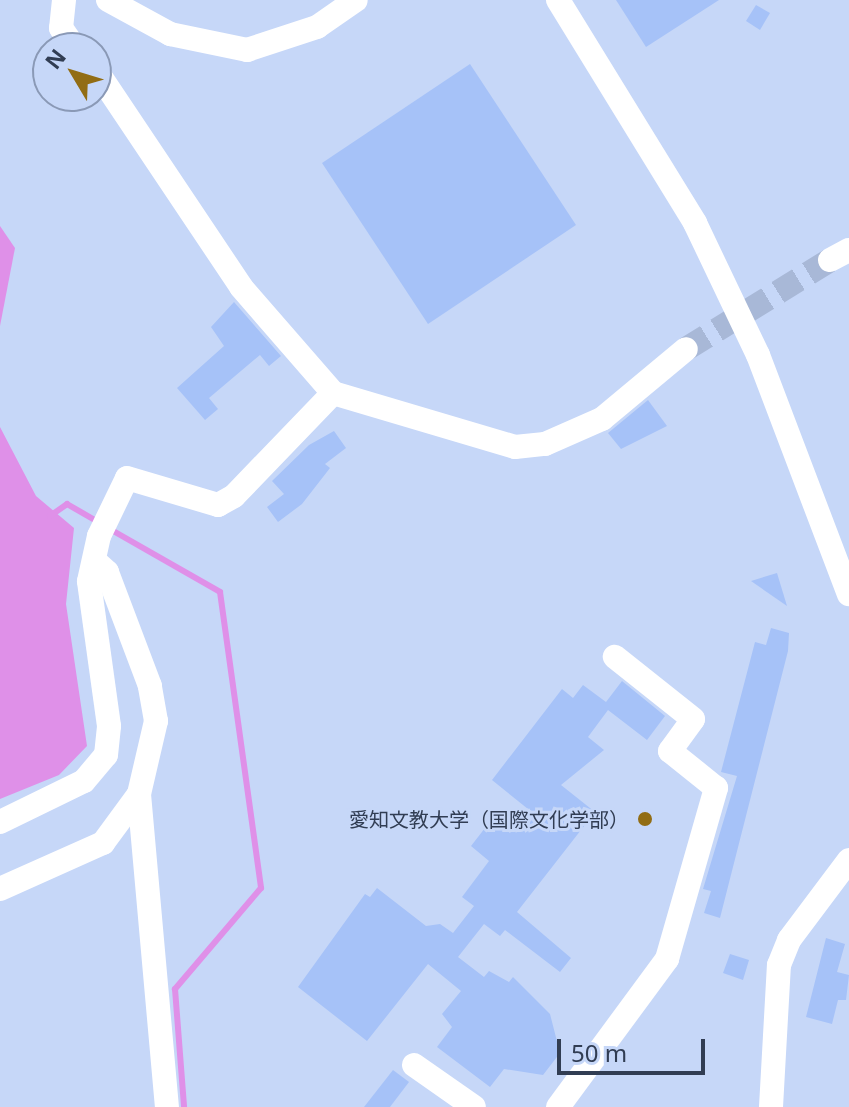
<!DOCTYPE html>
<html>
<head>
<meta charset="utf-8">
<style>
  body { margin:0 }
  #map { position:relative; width:849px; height:1107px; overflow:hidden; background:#c6d7f8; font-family:"Noto Sans","Noto Sans JP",sans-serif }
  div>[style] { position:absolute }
  .water>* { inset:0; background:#df90e8 }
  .stream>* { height:6px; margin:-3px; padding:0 3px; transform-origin:3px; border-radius:3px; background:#df90e8 }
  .building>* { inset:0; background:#a6c2f8 }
  .minor-tunnel>* { height:24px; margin-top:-12px; transform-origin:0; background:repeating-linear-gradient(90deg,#a8b8d7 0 24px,transparent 0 36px) }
  .minor>* { height:24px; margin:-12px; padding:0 12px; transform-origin:12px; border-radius:12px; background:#fff }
  .dots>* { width:22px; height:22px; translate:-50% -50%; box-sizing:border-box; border:4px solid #c6d7f8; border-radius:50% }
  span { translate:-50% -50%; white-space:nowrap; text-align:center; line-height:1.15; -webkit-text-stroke:6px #c6d7f8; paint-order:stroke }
  .poi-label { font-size:20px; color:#313d53 }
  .right { translate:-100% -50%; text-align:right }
  .north { position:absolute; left:32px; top:32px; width:80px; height:80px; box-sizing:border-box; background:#c6d7f8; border:2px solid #8a99b6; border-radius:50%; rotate:308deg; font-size:22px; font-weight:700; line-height:32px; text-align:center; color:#313d53 }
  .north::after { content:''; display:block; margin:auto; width:28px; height:36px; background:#926d14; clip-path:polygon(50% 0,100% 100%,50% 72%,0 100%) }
  .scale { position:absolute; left:557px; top:1039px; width:148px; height:36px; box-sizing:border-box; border:4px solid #313d53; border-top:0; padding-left:10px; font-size:24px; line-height:28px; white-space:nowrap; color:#313d53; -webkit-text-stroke:6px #c6d7f8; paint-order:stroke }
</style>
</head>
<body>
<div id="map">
  <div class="water">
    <i style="clip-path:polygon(0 226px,15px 248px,0 326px)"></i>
    <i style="clip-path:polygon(0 427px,36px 496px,74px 528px,66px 604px,87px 746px,59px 775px,0 799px)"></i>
  </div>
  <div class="stream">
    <i style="left:50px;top:516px;width:21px;rotate:-35deg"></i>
    <i style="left:67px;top:504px;width:36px;rotate:30deg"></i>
    <i style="left:108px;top:528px;width:129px;rotate:29.7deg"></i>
    <i style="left:220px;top:592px;width:299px;rotate:82.1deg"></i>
    <i style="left:261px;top:888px;width:133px;rotate:130.4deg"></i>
    <i style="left:175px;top:989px;width:118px;rotate:85.6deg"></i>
  </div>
  <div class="building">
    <i style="clip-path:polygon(616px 0,719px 0,646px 47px)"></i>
    <i style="clip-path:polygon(756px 5px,770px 13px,760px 30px,746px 21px)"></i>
    <i style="clip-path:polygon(470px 64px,576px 225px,428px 324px,322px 163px)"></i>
    <i style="clip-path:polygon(234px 302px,281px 356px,269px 366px,260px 355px,209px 398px,218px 409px,205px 420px,177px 388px,224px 346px,211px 327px)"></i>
    <i style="clip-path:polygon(648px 400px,667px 426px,621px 449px,608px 433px)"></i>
    <i style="clip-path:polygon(334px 431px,346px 448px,325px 464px,330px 468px,302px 504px,278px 522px,267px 507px,284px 494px,272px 481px,309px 445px)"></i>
    <i style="clip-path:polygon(777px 573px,787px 606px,751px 581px)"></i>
    <i style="clip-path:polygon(771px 628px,789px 633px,788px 651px,720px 918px,704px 913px,711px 891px,703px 889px,737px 776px,721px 772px,755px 642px,766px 645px)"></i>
    <i style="clip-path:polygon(622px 681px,665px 716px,647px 740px,608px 710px,588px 737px,604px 750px,561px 785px,595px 812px,517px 912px,571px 958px,560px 972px,505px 930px,500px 936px,484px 924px,458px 957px,484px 977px,489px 971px,509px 982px,513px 977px,550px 1014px,560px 1053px,543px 1075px,504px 1069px,490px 1087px,437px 1047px,452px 1027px,442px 1014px,461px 991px,428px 964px,367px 1041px,298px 987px,365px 894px,370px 897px,377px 888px,426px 926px,440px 924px,453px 933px,474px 906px,462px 897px,489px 861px,471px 846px,492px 819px,510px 833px,528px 809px,492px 780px,562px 689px,573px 698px,583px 685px,606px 702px)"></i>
    <i style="clip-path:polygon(826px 938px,845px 944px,837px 972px,849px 975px,846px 1000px,838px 1000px,832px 1024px,806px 1017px)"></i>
    <i style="clip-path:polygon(730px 954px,749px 960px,743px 980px,723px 973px)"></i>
    <i style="clip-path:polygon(393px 1070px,409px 1082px,390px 1107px,364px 1107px)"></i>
  </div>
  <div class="minor-tunnel">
    <i style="left:686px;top:349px;width:169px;rotate:-31.7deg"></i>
  </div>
  <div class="minor">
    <i style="left:64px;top:0;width:28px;rotate:96deg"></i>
    <i style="left:61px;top:28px;width:24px;rotate:55deg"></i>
    <i style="left:108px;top:0;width:71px;rotate:28.7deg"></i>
    <i style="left:170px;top:34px;width:79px;rotate:11.7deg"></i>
    <i style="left:247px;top:50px;width:74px;rotate:-18.2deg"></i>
    <i style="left:317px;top:27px;width:47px;rotate:-34.7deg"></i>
    <i style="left:558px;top:0;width:262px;rotate:58.4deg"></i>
    <i style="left:695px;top:223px;width:146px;rotate:64.5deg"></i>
    <i style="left:758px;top:355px;width:256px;rotate:69.2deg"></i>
    <i style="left:96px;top:70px;width:261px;rotate:56.2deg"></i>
    <i style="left:241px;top:287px;width:140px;rotate:49deg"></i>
    <i style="left:333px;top:393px;width:190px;rotate:16.5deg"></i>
    <i style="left:515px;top:447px;width:30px;rotate:-6deg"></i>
    <i style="left:545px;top:444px;width:62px;rotate:-23.7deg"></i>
    <i style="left:602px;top:419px;width:109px;rotate:-39.8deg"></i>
    <i style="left:830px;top:260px;width:21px;rotate:-28deg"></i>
    <i style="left:139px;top:794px;width:314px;rotate:84.9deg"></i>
    <i style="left:0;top:822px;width:93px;rotate:-26deg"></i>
    <i style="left:84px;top:781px;width:34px;rotate:-50deg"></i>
    <i style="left:106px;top:755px;width:29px;rotate:-84deg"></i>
    <i style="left:109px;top:726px;width:146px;rotate:-97.9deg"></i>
    <i style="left:89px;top:581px;width:46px;rotate:-77.5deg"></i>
    <i style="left:99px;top:536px;width:64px;rotate:-64.2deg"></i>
    <i style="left:127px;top:478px;width:95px;rotate:16.5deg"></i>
    <i style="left:218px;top:505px;width:18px;rotate:-29deg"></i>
    <i style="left:234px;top:496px;width:143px;rotate:-46.1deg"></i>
    <i style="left:0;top:889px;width:113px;rotate:-24.1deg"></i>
    <i style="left:103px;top:843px;width:61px;rotate:-53.7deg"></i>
    <i style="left:139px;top:794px;width:75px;rotate:-76.9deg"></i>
    <i style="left:156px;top:721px;width:36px;rotate:-100deg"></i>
    <i style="left:150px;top:686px;width:122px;rotate:-110.7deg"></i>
    <i style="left:107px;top:572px;width:15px;rotate:-138deg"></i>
    <i style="left:414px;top:1065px;width:73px;rotate:35deg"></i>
    <i style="left:558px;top:1107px;width:184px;rotate:-53.6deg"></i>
    <i style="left:667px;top:959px;width:178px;rotate:-74deg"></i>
    <i style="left:716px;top:788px;width:59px;rotate:-141.2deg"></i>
    <i style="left:670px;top:751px;width:39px;rotate:-54deg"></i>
    <i style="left:693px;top:719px;width:100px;rotate:-141.5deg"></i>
    <i style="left:771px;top:1107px;width:142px;rotate:-86.8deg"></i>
    <i style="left:779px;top:965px;width:27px;rotate:-68deg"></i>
    <i style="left:789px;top:940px;width:100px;rotate:-53.1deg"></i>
  </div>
  <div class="dots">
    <i style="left:645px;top:819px;background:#926d14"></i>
  </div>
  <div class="poi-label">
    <span class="right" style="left:629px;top:819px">愛知文教大学（国際文化学部）</span>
  </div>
  <div class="north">N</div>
  <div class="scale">50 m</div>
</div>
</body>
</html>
